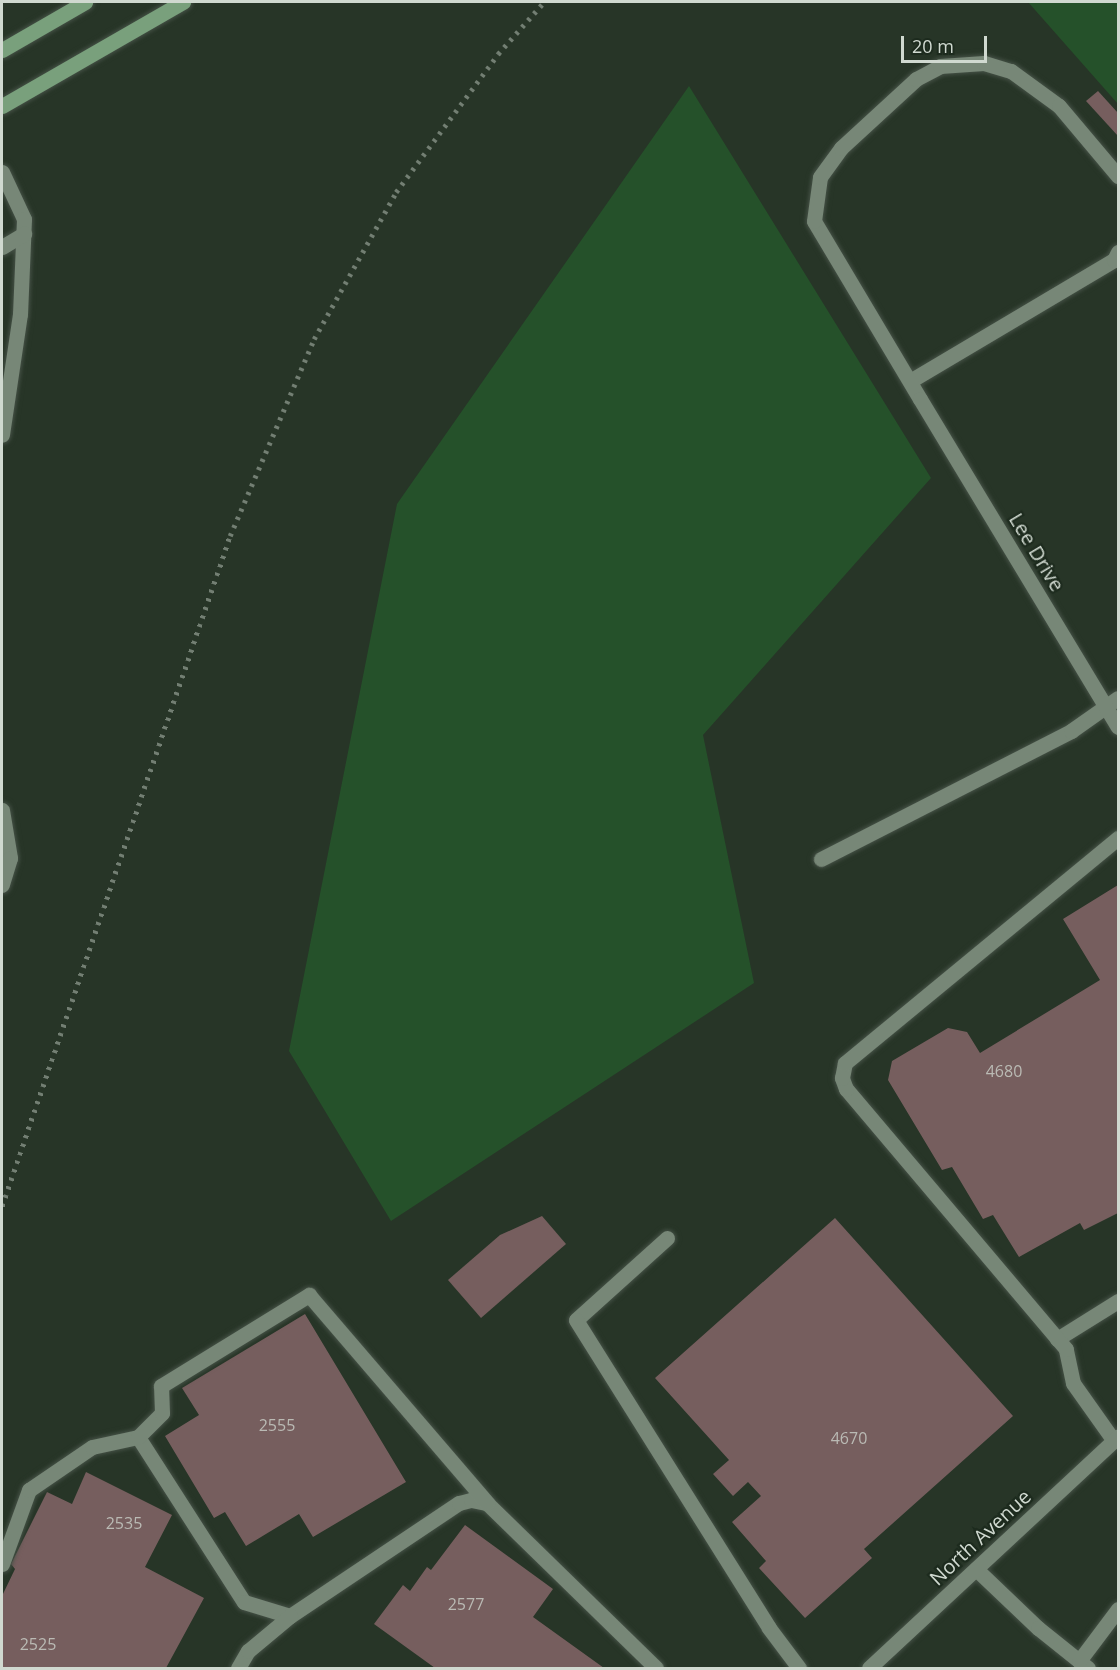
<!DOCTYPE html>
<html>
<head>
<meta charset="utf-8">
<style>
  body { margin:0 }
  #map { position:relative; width:1120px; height:1670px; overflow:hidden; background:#273527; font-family:"Open Sans",sans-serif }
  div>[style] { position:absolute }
  .green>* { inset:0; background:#25512a }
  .building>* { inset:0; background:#765e5e }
  .roads { filter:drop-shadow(0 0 2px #455146) drop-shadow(0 0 2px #455146) }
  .service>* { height:15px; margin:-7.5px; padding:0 7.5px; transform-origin:7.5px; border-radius:7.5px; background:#778777 }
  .minor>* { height:15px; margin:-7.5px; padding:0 7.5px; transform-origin:7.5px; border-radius:7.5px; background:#778777 }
  .secondary>* { height:15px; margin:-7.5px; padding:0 7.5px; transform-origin:7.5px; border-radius:7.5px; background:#778777 }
  .primary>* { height:15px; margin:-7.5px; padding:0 7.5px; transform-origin:7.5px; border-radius:7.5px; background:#79a07c }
  .rail>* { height:4.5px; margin-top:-2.25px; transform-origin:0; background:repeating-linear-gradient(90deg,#737f73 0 3px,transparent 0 9px) }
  span { translate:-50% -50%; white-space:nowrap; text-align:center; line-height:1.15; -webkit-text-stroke:4.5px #1d2b1e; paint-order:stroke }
  .number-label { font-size:16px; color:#babab4 }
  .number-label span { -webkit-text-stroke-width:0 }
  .street-label { font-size:20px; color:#d0d9d0 }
  .frame { position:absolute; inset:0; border:3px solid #d0d9d0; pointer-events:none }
  .scale { position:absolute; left:901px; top:36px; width:86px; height:27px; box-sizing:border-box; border:3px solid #d0d9d0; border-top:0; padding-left:8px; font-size:18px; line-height:21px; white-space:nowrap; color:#d0d9d0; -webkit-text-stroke:4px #1d2b1e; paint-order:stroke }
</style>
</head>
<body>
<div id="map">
  <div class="green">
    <i style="clip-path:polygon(1028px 2px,1118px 2px,1118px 104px)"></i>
    <i style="clip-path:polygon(689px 86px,931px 478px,703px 735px,754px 983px,391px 1221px,289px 1051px,397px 504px)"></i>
  </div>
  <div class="building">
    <i style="clip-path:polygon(1098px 91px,1118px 113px,1118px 136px,1086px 101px)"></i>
    <i style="clip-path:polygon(1118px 885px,1118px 1213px,1084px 1230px,1080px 1223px,1019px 1257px,993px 1215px,983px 1219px,952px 1167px,942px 1170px,888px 1080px,892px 1061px,948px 1028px,967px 1032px,980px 1053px,1100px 980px,1063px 919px)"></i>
    <i style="clip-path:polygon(542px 1216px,566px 1244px,481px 1318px,448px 1280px,500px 1235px)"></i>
    <i style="clip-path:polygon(835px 1218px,1013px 1416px,864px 1549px,872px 1558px,805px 1618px,759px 1568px,766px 1561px,732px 1522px,761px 1496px,748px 1482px,733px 1496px,713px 1474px,729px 1460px,655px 1378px)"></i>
    <i style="clip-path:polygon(305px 1314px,406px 1482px,313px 1537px,299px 1514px,246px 1546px,225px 1512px,214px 1518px,165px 1436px,199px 1415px,182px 1388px)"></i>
    <i style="clip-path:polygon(86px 1472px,172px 1515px,145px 1567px,204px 1598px,166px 1668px,2px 1668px,2px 1596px,15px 1569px,11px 1564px,47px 1492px,72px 1504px)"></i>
    <i style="clip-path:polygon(465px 1525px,553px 1589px,533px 1617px,604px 1668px,435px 1668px,374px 1624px,403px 1585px,410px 1591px,427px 1567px,431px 1570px)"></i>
  </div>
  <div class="roads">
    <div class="service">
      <i style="left:2px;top:172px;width:52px;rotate:64.9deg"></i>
      <i style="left:24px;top:219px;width:95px;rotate:92.4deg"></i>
      <i style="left:20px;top:314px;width:122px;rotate:98.5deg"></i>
      <i style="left:2px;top:247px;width:26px;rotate:-31deg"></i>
      <i style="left:910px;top:381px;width:237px;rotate:-30.7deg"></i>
      <i style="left:1114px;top:260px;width:9px;rotate:-63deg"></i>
      <i style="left:920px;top:399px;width:207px;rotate:-120.8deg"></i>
      <i style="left:814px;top:221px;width:44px;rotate:-82.2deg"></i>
      <i style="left:820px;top:177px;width:36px;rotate:-54deg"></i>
      <i style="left:841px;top:148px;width:102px;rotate:-42.6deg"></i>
      <i style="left:916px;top:79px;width:27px;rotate:-28deg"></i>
      <i style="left:940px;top:66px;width:44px;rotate:-3.9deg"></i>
      <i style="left:984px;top:63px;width:28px;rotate:17deg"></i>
      <i style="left:1011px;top:71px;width:59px;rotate:36.1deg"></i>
      <i style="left:1059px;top:106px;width:92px;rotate:49.9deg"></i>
      <i style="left:2px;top:810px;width:49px;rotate:80.5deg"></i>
      <i style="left:10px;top:858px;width:28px;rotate:107deg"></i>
      <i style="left:821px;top:859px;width:281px;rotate:-27.1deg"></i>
      <i style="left:1071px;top:731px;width:57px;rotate:-35.1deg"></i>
      <i style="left:667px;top:1238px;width:122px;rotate:138deg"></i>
      <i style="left:576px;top:1320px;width:363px;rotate:57.9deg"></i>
      <i style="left:769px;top:1628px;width:50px;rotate:53.1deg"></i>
      <i style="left:1057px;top:1339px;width:72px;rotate:-31.9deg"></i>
      <i style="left:138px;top:1437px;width:196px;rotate:57.3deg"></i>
      <i style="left:244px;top:1602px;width:48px;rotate:16.9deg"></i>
      <i style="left:290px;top:1616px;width:203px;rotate:-33.8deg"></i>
      <i style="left:459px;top:1503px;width:12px;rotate:-14deg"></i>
      <i style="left:471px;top:1500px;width:16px;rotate:11deg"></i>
      <i style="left:487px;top:1503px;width:236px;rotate:44.3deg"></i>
      <i style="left:1114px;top:1441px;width:71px;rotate:-125.3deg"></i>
      <i style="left:1073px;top:1383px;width:35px;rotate:-102deg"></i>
      <i style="left:1066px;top:1349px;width:341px;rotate:-130.2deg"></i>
      <i style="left:846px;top:1089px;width:12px;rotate:-110deg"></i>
      <i style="left:842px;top:1078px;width:15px;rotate:-79deg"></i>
      <i style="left:845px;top:1063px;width:354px;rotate:-39.5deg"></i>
      <i style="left:2px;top:1564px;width:79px;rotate:-70deg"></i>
      <i style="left:29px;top:1490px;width:76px;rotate:-34.3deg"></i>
      <i style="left:92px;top:1447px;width:47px;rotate:-12.3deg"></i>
      <i style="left:138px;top:1437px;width:34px;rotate:-45deg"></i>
      <i style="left:162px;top:1413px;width:27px;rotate:-92deg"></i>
      <i style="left:161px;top:1386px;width:174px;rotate:-31.6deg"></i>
      <i style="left:309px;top:1295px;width:274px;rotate:49.4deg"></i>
      <i style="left:976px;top:1569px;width:86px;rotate:43.6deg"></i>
      <i style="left:1038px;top:1628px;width:64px;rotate:38.7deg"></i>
      <i style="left:1079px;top:1661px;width:65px;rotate:-53.1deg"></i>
    </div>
    <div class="minor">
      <i style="left:920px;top:399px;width:383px;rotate:58.9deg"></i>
      <i style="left:238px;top:1668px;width:20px;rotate:-60deg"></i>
      <i style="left:248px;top:1651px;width:55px;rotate:-39.8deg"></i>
    </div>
    <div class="secondary">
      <i style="left:869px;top:1668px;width:340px;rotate:-42.9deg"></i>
    </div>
    <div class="primary">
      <i style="left:2px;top:50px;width:96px;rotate:-30deg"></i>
      <i style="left:2px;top:106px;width:209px;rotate:-29.9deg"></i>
    </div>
  </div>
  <div class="rail">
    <i style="left:2px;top:1206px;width:708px;rotate:-71.21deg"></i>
    <i style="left:230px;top:536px;width:214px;rotate:-66.9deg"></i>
    <i style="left:314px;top:339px;width:168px;rotate:-60.8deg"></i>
    <i style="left:396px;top:192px;width:172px;rotate:-53.5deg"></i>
    <i style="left:498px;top:54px;width:69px;rotate:-48.5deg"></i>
  </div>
  <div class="number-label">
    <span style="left:1004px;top:1071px">4680</span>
    <span style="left:277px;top:1425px">2555</span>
    <span style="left:849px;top:1438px">4670</span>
    <span style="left:124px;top:1523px">2535</span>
    <span style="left:466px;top:1604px">2577</span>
    <span style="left:38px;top:1644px">2525</span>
  </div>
  <div class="street-label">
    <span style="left:1037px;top:552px;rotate:59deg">Lee Drive</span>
    <span style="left:980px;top:1537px;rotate:-43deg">North Avenue</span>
  </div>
  <div class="frame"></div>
  <div class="scale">20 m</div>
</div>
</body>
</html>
